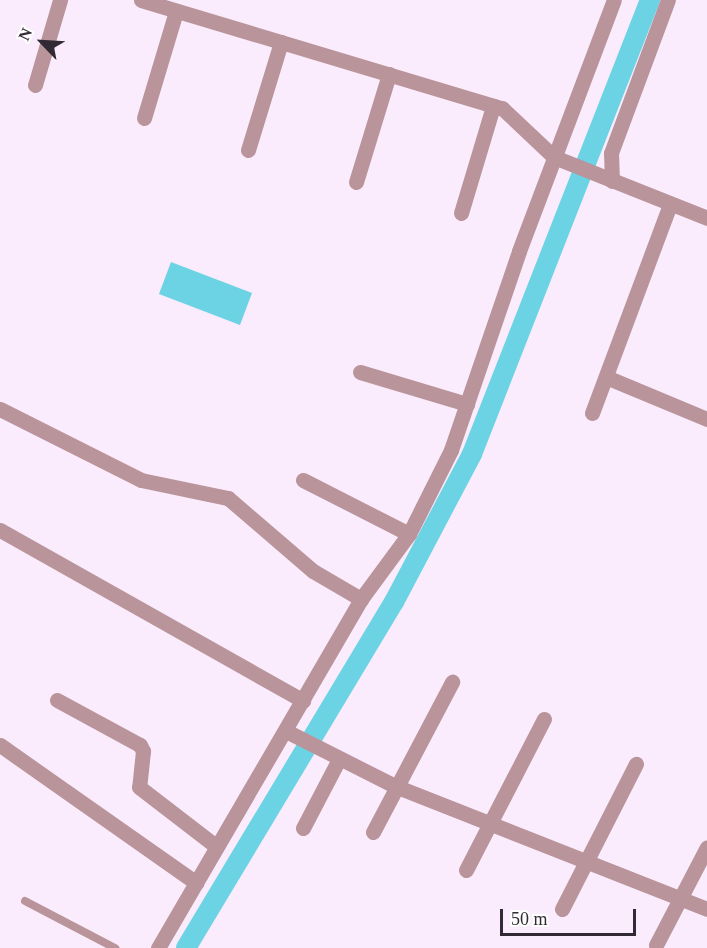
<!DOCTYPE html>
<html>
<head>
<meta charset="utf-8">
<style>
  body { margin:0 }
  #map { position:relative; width:707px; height:948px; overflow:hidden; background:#faecfc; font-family:"Times New Roman",serif }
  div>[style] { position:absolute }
  .water>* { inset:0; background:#6bd3e4 }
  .canal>* { height:20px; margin:-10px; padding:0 10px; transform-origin:10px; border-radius:10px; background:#6bd3e4 }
  .service>* { height:8px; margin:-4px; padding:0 4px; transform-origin:4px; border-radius:4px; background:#b9949a }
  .minor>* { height:15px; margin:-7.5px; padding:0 7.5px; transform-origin:7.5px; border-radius:7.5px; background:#b9949a }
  span { translate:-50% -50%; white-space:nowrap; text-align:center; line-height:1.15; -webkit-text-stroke:4.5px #fff; paint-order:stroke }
  .north { position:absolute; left:12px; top:12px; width:60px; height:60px; -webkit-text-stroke:4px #fff; paint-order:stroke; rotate:295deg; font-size:16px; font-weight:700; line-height:24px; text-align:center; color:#312933 }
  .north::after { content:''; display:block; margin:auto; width:21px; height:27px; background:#312933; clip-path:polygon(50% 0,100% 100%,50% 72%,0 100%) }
  .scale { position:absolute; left:500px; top:909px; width:136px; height:27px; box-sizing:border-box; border:3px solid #312933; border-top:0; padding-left:8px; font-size:18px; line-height:21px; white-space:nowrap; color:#312933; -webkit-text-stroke:4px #fff; paint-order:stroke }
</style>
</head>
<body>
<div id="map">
  <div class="water">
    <i style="clip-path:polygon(171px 262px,252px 293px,240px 325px,159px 294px)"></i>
  </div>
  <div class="canal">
    <i style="left:186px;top:948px;width:404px;rotate:-59deg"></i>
    <i style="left:394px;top:602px;width:167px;rotate:-62.2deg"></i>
    <i style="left:472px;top:454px;width:488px;rotate:-68.6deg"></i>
  </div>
  <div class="service">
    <i style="left:25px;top:901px;width:102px;rotate:27.6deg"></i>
  </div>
  <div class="minor">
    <i style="left:141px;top:0;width:377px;rotate:16.7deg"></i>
    <i style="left:502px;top:108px;width:71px;rotate:43.3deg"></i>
    <i style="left:554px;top:157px;width:165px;rotate:21.7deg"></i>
    <i style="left:35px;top:85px;width:89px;rotate:-73.6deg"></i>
    <i style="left:144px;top:118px;width:112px;rotate:-73.3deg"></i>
    <i style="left:248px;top:150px;width:113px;rotate:-73deg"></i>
    <i style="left:612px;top:181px;width:28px;rotate:-92deg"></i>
    <i style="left:611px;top:153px;width:163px;rotate:-69.6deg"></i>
    <i style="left:356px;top:182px;width:113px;rotate:-73deg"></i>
    <i style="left:461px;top:213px;width:112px;rotate:-73.3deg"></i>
    <i style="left:360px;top:372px;width:112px;rotate:16.7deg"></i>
    <i style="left:606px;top:377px;width:109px;rotate:22.6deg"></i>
    <i style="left:0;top:409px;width:158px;rotate:26.7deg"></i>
    <i style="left:141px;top:480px;width:89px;rotate:11.7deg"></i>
    <i style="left:228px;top:498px;width:112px;rotate:40.7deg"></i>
    <i style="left:313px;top:571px;width:56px;rotate:30.3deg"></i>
    <i style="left:592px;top:413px;width:223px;rotate:-69.5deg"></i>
    <i style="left:303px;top:480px;width:119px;rotate:27deg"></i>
    <i style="left:0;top:530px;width:348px;rotate:29.4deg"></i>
    <i style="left:57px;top:700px;width:94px;rotate:28.5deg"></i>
    <i style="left:140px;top:745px;width:7px;rotate:63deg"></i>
    <i style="left:143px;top:751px;width:36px;rotate:96deg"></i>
    <i style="left:139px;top:787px;width:98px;rotate:37.6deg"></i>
    <i style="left:286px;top:731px;width:122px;rotate:26.8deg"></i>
    <i style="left:395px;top:786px;width:335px;rotate:21.5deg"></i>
    <i style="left:0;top:745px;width:240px;rotate:35.1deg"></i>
    <i style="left:303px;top:828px;width:78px;rotate:-62.4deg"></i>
    <i style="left:373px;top:832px;width:170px;rotate:-62.2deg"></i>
    <i style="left:466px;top:870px;width:170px;rotate:-62.7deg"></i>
    <i style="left:562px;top:909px;width:163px;rotate:-63deg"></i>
    <i style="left:656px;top:945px;width:110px;rotate:-62.5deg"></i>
    <i style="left:158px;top:948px;width:404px;rotate:-59.8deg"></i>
    <i style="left:361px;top:599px;width:81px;rotate:-53.6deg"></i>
    <i style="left:409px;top:534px;width:94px;rotate:-63.4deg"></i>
    <i style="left:451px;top:450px;width:210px;rotate:-71.1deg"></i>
    <i style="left:519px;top:251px;width:268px;rotate:-69.3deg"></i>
  </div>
  <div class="north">N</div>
  <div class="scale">50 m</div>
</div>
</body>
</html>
